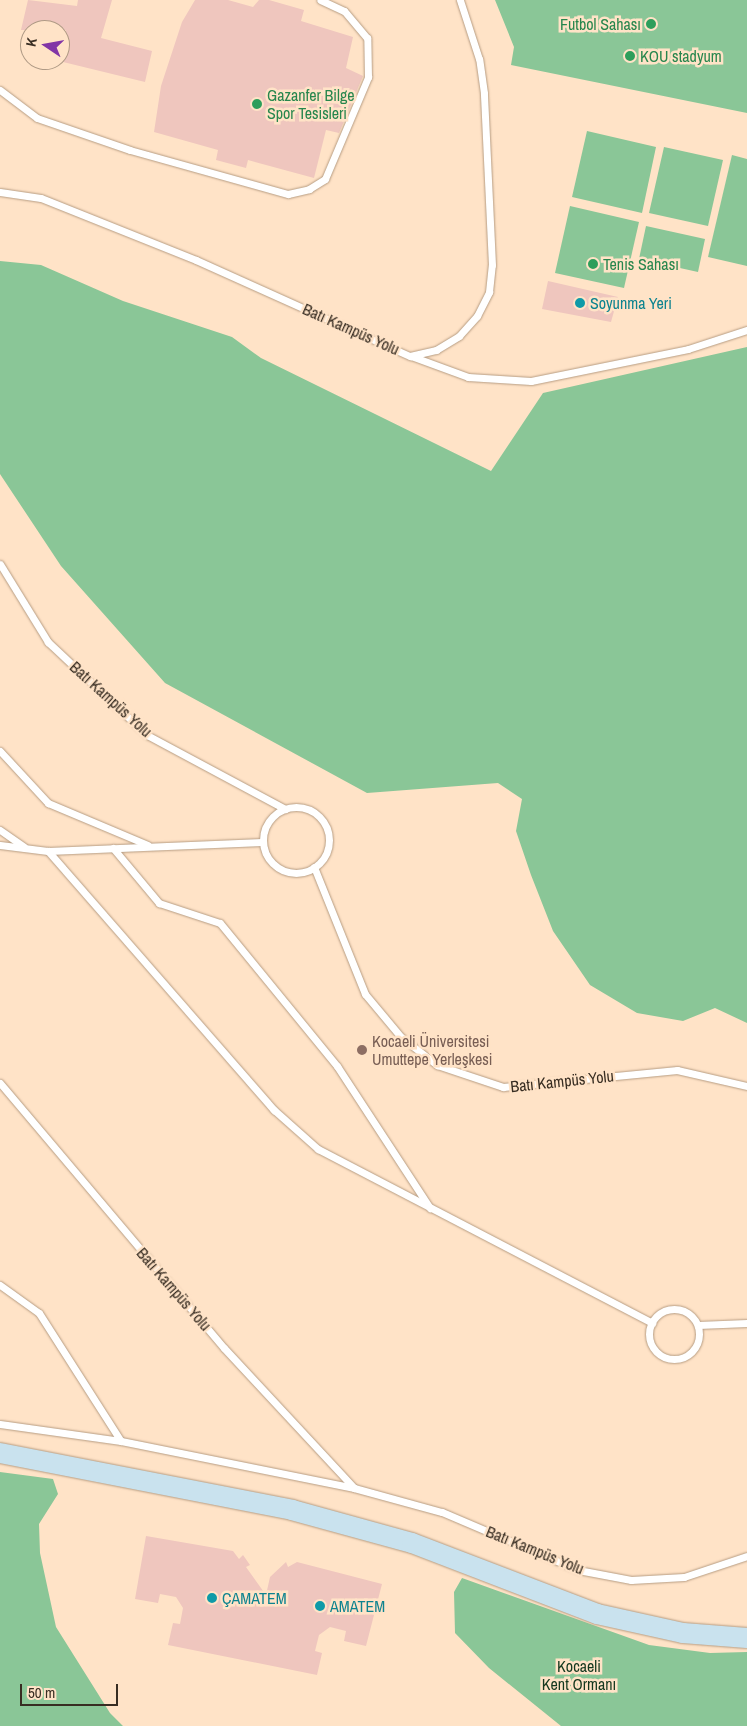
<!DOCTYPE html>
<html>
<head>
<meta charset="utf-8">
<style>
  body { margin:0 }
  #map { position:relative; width:747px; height:1726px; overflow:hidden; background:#ffe3c7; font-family:"Archivo Narrow",sans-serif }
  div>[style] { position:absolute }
  .green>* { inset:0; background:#8ac697 }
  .building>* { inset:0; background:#efc6be }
  .roads { filter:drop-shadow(0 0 1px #b79d83) drop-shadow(0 0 1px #b79d83) }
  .lane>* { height:7px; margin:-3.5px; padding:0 3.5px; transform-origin:3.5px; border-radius:3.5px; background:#fff }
  .lane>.ring { margin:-3.5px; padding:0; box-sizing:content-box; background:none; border:7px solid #fff; border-radius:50% }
  .secondary>* { height:20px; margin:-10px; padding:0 10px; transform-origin:10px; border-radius:10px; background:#c9e2ee }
  .dots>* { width:14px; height:14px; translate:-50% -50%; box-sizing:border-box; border:2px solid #ffe3c7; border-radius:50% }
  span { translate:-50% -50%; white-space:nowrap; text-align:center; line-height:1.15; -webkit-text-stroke:5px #ffe3c7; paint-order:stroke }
  .leisure-label { font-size:16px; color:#27864d }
  .right { translate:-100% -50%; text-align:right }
  .left { translate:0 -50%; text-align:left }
  .culture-label { font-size:16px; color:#0d838f }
  .street-label { font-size:16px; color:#382d22 }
  .education-label { font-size:16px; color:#785e54 }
  .park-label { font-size:16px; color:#14381e }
  .north { position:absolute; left:20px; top:20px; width:50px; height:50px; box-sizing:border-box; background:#ffe3c7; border:1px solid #af9a85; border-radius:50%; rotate:282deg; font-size:14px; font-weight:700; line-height:20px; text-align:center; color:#382d22 }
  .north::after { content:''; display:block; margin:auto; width:18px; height:22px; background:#8235a6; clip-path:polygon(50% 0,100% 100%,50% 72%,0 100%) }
  .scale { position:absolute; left:20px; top:1684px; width:98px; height:22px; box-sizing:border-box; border:2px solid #382d22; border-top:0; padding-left:6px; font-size:15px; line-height:18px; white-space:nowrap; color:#382d22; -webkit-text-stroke:4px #ffe3c7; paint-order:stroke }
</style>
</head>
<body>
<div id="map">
  <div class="green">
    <i style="clip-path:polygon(495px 0,747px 0,747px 113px,511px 65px,514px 47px)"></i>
    <i style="clip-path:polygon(587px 131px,656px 147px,642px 213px,572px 197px)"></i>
    <i style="clip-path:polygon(664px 147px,723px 160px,708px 226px,649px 213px)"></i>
    <i style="clip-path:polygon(732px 155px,747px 159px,747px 266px,708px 257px)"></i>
    <i style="clip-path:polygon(570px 206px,639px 222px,624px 288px,555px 273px)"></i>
    <i style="clip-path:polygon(646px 226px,705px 239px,698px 272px,639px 259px)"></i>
    <i style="clip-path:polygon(0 261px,41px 265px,123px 301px,232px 337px,261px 358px,491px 471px,543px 393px,747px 347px,747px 1023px,715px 1008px,683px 1021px,637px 1013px,590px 985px,553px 931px,531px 875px,516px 831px,522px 799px,498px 783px,367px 793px,165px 683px,61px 566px,0 474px)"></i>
    <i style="clip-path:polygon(0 1472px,53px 1479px,58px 1494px,39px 1524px,40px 1553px,56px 1627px,110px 1713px,123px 1726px,0 1726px)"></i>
    <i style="clip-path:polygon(462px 1578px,649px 1645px,710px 1653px,747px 1652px,747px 1726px,561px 1726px,489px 1668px,455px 1633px,454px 1592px)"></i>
  </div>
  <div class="building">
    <i style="clip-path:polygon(28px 0,77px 6px,78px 0,112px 0,101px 38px,152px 51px,145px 82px,59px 61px,66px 30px,21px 30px)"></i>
    <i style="clip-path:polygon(195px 0,228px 0,253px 7px,259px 0,269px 0,304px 10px,301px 21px,353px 37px,346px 68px,363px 76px,339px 133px,326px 130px,314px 178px,248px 160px,246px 168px,216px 160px,218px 150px,154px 132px,161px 86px,182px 22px)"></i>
    <i style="clip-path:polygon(548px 281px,618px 297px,611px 322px,542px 309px)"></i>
    <i style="clip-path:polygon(146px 1536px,233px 1551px,239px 1559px,243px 1555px,250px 1565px,246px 1567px,266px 1595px,270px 1577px,286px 1562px,288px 1567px,297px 1562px,382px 1584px,366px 1646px,344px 1641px,346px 1631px,330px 1627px,319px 1635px,315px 1651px,322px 1653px,317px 1675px,168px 1645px,173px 1623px,180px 1624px,183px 1608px,176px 1597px,160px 1594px,158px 1603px,135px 1599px)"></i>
  </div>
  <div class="roads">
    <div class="lane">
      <i style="left:0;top:90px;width:46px;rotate:37.1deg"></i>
      <i style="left:37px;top:118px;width:98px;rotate:19deg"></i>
      <i style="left:130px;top:150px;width:164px;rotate:15.6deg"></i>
      <i style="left:288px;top:194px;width:22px;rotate:-13deg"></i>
      <i style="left:309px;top:189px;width:19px;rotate:-32deg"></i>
      <i style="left:325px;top:179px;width:111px;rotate:-67.1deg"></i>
      <i style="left:368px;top:77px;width:39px;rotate:-91deg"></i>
      <i style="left:367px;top:38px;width:35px;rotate:-130deg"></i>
      <i style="left:344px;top:11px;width:26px;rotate:-155deg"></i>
      <i style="left:0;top:192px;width:41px;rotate:8.3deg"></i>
      <i style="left:41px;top:198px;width:167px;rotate:21.8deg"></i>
      <i style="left:196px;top:260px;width:235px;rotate:24.2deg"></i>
      <i style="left:410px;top:356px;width:27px;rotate:-13deg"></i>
      <i style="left:436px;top:350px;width:27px;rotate:-31deg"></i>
      <i style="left:459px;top:336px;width:27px;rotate:-48deg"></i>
      <i style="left:477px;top:316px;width:27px;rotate:-63deg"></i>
      <i style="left:489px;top:292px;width:27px;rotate:-84deg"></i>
      <i style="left:492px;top:265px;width:172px;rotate:-92.7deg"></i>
      <i style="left:484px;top:93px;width:34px;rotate:-98deg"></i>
      <i style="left:479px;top:59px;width:62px;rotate:-107.9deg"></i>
      <i style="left:411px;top:356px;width:61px;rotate:20.2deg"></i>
      <i style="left:468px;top:377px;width:63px;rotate:3.6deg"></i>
      <i style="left:531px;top:381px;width:160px;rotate:-11.5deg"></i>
      <i style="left:688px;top:349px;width:62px;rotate:-17.9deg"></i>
      <i style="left:0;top:564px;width:92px;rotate:58.4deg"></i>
      <i style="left:48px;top:642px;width:136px;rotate:43.2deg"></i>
      <i style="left:147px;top:735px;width:157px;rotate:28.2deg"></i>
      <i style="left:0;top:751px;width:71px;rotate:47.3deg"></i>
      <i style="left:48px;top:803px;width:108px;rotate:22.8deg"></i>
      <i class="ring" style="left:263px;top:807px;width:59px;height:59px"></i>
      <i style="left:0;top:830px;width:29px;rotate:35deg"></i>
      <i style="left:262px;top:842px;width:214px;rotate:177.6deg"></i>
      <i style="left:48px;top:851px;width:344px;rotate:48.9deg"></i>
      <i style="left:274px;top:1110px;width:59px;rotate:41.6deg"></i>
      <i style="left:318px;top:1149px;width:377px;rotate:27.5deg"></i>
      <i style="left:0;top:845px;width:48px;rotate:7.1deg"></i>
      <i style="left:113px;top:848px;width:72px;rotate:50.1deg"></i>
      <i style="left:159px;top:903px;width:64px;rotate:18.2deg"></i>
      <i style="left:220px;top:923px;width:185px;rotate:50.7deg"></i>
      <i style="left:337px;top:1066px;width:170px;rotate:56.8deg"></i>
      <i style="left:314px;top:867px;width:137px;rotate:68.1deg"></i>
      <i style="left:365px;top:994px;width:56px;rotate:50.1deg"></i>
      <i style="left:401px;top:1037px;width:46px;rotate:37.9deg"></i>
      <i style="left:437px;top:1065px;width:70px;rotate:18.4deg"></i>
      <i style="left:503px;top:1087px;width:175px;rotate:-5.6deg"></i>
      <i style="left:677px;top:1070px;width:72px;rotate:12.9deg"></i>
      <i style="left:0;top:1083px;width:347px;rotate:49.8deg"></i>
      <i style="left:224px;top:1348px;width:191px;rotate:47.1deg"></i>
      <i style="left:0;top:1285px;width:48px;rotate:35.7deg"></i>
      <i style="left:39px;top:1313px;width:152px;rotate:57.4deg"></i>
      <i class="ring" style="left:649px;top:1309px;width:43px;height:43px"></i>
      <i style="left:698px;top:1325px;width:49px;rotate:-2.3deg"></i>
      <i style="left:0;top:1424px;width:122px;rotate:8deg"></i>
      <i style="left:121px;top:1441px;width:238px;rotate:11.4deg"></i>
      <i style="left:354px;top:1488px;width:91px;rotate:15.3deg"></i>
      <i style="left:442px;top:1512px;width:148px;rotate:23.1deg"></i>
      <i style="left:578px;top:1570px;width:54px;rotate:10.7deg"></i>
      <i style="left:631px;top:1580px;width:53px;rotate:-3.2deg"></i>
      <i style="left:684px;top:1577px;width:66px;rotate:-18.4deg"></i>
    </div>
    <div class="secondary">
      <i style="left:0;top:1453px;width:298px;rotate:11deg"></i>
      <i style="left:292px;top:1510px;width:124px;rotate:15.4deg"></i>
      <i style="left:412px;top:1543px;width:198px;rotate:21deg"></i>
      <i style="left:597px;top:1614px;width:88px;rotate:12.5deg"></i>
      <i style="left:683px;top:1633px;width:64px;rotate:4.5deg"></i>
    </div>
  </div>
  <div class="dots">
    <i style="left:651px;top:24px;background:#2e9e5b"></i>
    <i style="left:630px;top:56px;background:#2e9e5b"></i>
    <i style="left:257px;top:104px;background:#2e9e5b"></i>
    <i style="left:593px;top:264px;background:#2e9e5b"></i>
    <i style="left:580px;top:303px;background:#0f9aa8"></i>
    <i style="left:362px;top:1050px;background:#8d6e63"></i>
    <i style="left:212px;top:1598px;background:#0f9aa8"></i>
    <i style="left:320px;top:1606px;background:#0f9aa8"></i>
  </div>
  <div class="leisure-label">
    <span class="right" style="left:641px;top:24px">Futbol Sahası</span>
    <span class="left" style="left:640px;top:56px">KOU stadyum</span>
    <span class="left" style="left:267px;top:104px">Gazanfer Bilge<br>Spor Tesisleri</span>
    <span class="left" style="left:603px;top:264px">Tenis Sahası</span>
  </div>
  <div class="culture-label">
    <span class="left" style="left:590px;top:303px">Soyunma Yeri</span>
    <span class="left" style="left:222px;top:1598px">ÇAMATEM</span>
    <span class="left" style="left:330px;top:1606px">AMATEM</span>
  </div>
  <div class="street-label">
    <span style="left:351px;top:329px;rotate:24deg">Batı Kampüs Yolu</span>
    <span style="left:111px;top:699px;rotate:42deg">Batı Kampüs Yolu</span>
    <span style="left:562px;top:1081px;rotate:-6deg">Batı Kampüs Yolu</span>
    <span style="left:174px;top:1289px;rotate:49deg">Batı Kampüs Yolu</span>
    <span style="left:535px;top:1550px;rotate:22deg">Batı Kampüs Yolu</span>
  </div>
  <div class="education-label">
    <span class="left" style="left:372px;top:1050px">Kocaeli Üniversitesi<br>Umuttepe Yerleşkesi</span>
  </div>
  <div class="park-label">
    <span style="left:579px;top:1675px">Kocaeli<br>Kent Ormanı</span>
  </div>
  <div class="north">K</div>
  <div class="scale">50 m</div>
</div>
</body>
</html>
